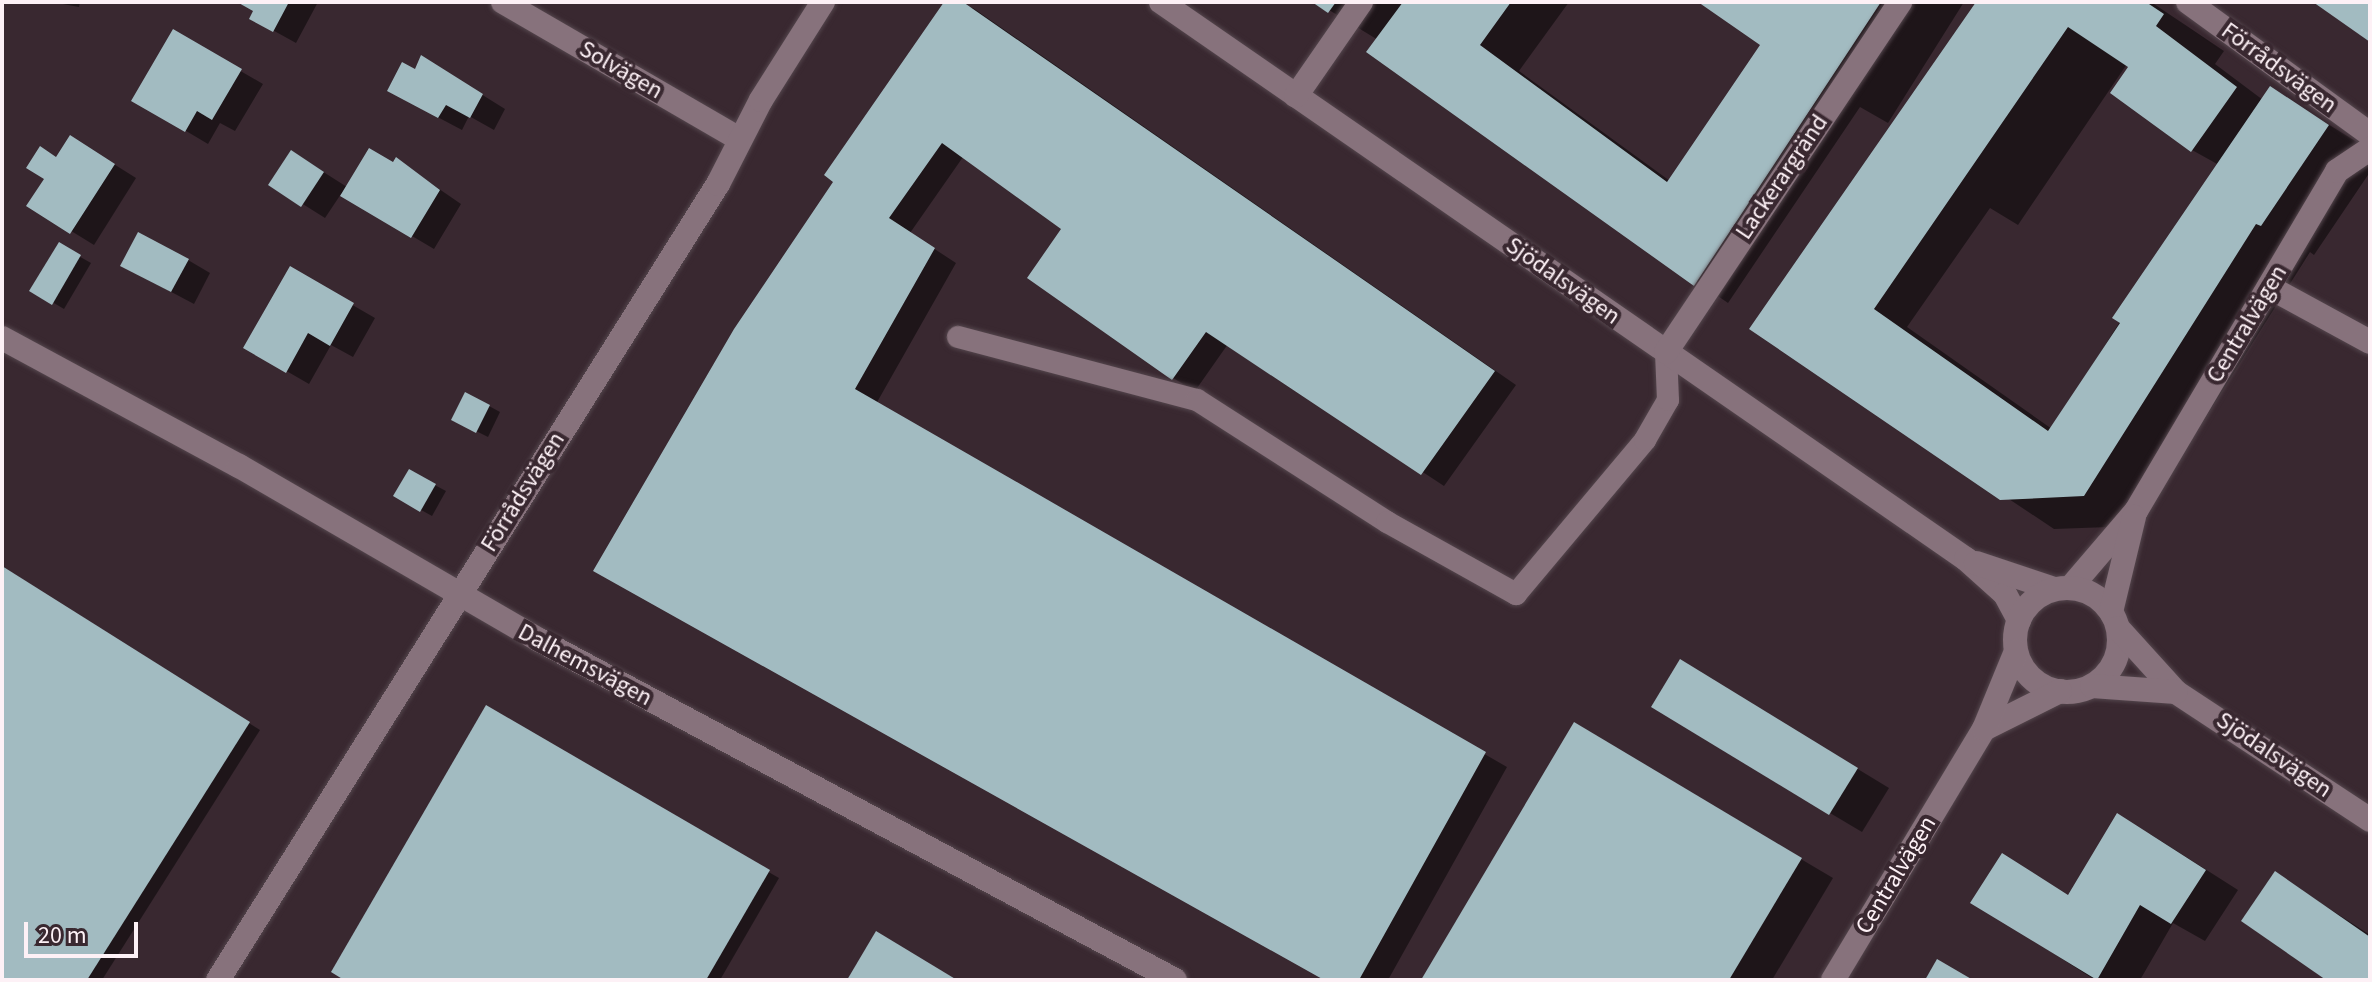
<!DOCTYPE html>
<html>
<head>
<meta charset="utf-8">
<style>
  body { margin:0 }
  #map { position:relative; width:2372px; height:982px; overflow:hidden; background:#392830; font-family:"Source Sans 3",sans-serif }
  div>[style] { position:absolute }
  .shadow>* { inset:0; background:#0007 }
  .building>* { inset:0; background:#a2bbc1 }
  .roads { filter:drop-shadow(0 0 2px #54464d) drop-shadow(0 0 2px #54464d) }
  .lane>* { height:22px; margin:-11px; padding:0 11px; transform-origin:11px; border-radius:11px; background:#87727c }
  .street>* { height:24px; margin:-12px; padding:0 12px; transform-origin:12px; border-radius:12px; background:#87727c }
  .street>.ring { margin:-12px; padding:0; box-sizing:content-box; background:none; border:24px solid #87727c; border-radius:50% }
  span { translate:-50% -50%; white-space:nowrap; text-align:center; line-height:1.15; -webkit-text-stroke:8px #392830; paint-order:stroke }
  .street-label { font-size:24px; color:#fdf1f6 }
  .frame { position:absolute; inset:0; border:4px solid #fdf1f6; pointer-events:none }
  .scale { position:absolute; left:24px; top:922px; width:114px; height:36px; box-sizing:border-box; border:4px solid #fdf1f6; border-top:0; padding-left:10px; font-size:24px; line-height:28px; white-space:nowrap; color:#fdf1f6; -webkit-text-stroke:6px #392830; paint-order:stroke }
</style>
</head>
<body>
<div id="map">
  <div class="shadow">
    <i style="clip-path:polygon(52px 2px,80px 2px,79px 7px)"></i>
    <i style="clip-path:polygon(240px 2px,318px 2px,296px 43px,251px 18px,255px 11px)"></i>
    <i style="clip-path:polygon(946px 2px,973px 8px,1516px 385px,1444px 486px,1228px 344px,1195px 391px,1173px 378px,1063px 228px,963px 157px,910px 233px,956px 263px,876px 404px,1507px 767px,1388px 980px,1327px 980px,595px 570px)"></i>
    <i style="clip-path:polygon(1316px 2px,1569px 2px,1519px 71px,1670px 181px,1778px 57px,1704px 2px,1964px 2px,1888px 123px,1860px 107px,1728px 303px,1438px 102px,1378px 40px)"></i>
    <i style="clip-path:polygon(evenodd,1978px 2px,2151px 2px,2224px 51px,2215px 64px,2263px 100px,2271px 89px,2370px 150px,2370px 172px,2314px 255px,2310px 252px,2137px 526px,2054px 529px,1752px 328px,1978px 2px,2127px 64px,2192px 150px,2219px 165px,2052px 429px,1907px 327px,1990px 208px,2018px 225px,2127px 64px)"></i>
    <i style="clip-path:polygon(173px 32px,263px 84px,235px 131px,220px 123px,208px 144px,134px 100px)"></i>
    <i style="clip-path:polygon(444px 71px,505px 109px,494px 130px,469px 116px,462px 130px,411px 103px,415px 72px)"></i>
    <i style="clip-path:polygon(93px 151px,136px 178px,94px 245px,29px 205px,58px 158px)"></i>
    <i style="clip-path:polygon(292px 152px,347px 187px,397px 160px,461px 204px,434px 249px,341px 194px,325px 218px,271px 184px)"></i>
    <i style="clip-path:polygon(59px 245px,91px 263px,64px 309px,32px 290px)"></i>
    <i style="clip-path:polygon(188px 260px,210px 273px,194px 304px,145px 278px)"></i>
    <i style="clip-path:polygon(290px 269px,375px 318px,353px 357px,331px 345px,309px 384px,245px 347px)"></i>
    <i style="clip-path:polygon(489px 406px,500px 412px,488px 437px,464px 425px)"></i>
    <i style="clip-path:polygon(410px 472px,446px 491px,432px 516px,396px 496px)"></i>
    <i style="clip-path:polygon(2px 568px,260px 730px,102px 980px,2px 980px)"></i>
    <i style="clip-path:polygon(1713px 681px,1889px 788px,1862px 832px,1830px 813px)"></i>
    <i style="clip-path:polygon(486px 708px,779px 878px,720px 980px,348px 980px)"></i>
    <i style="clip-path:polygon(1575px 725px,1833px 878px,1772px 980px,1423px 980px)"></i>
    <i style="clip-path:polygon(2150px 834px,2238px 890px,2205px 941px,2173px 923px,2140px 980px,2095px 980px,1973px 902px,2069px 896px)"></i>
    <i style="clip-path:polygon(2276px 874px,2370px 935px,2370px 980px,2330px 980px)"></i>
  </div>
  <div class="building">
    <i style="clip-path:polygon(237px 2px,289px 2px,273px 32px,249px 19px,253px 11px)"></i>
    <i style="clip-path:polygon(944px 2px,963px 2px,1495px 371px,1421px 475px,1206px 332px,1172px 380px,1027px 278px,1061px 229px,942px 143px,889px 218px,935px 248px,855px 389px,1486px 752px,1359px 980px,1324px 980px,593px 571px,734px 329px,833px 182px,824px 175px)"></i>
    <i style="clip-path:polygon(1312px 2px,1336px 2px,1328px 13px)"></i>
    <i style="clip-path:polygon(1403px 2px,1511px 2px,1480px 45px,1667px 182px,1760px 45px,1698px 2px,1881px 2px,1694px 286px,1366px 52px)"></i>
    <i style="clip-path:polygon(1976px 2px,2146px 2px,2164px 14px,2156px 26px,2237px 87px,2191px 152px,2110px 93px,2128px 67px,2068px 27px,1874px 309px,2048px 431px,2120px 323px,2112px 318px,2270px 86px,2329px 125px,2261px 226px,2256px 224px,2084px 496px,2000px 500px,1749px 329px)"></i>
    <i style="clip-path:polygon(2313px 2px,2370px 2px,2370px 42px)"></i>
    <i style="clip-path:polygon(173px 29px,242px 69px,212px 120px,197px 111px,185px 132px,131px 101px)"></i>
    <i style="clip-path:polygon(421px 55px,483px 94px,470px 118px,446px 105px,438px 118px,387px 91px,402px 62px,415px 69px)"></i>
    <i style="clip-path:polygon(70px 135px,115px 164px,70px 234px,26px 206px,44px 179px,26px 168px,40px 146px,56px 157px)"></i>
    <i style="clip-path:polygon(369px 148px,393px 162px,396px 157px,440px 190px,411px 238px,340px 196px)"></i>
    <i style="clip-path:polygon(291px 150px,324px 172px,301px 207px,268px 185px)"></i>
    <i style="clip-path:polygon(138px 232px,189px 259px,171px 292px,120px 266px)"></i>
    <i style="clip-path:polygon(59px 242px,81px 255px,52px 305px,29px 291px)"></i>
    <i style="clip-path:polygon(290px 266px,354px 303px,330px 346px,308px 333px,286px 373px,243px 348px)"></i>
    <i style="clip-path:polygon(465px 392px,490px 405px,476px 433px,451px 420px)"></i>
    <i style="clip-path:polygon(409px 469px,436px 484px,420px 512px,393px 496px)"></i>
    <i style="clip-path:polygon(2px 566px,250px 722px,87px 980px,2px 980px)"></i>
    <i style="clip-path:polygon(1680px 659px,1858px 768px,1829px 815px,1651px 707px)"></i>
    <i style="clip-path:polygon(486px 705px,770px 870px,706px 980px,344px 980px,331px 972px)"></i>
    <i style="clip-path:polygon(1574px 722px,1802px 858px,1729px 980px,1421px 980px)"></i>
    <i style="clip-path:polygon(2117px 813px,2206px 870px,2171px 924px,2140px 905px,2097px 980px,1970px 903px,2002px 853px,2068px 895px)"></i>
    <i style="clip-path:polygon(2275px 871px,2370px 937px,2370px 980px,2326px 980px,2241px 921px)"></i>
    <i style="clip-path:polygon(876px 931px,957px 980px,847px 980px)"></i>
    <i style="clip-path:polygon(1937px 959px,1973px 980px,1925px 980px)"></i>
  </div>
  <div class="roads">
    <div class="lane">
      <i style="left:958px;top:337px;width:247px;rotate:14.8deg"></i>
      <i style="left:1197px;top:400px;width:226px;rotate:32.7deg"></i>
      <i style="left:1387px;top:522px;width:148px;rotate:29.2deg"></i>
      <i style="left:1516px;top:594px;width:201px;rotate:-50deg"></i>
      <i style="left:1645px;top:440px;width:46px;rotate:-60.1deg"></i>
      <i style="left:1668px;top:400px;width:48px;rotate:-92.4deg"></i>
    </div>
    <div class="street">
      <i style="left:503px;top:2px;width:273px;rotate:30.1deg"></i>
      <i style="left:1161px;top:2px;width:979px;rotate:34.68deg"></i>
      <i style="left:1966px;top:559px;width:52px;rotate:41.9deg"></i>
      <i style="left:2005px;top:594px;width:30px;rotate:62deg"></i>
      <i style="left:2188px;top:2px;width:225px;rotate:36deg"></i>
      <i style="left:1296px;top:96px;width:114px;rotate:-55.3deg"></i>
      <i style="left:2269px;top:287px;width:115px;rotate:28.6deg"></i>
      <i style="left:2px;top:338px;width:269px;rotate:28.4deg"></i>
      <i style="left:239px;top:466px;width:347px;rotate:30.1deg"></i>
      <i style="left:539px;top:640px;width:721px;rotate:28.13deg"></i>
      <i style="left:1666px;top:352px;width:421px;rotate:-56.2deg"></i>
      <i style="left:1976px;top:563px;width:82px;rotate:18.4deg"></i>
      <i style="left:2070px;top:588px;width:101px;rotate:-49.4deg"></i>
      <i style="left:2136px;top:511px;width:395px;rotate:-59.4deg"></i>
      <i style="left:2337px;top:171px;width:40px;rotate:-34deg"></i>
      <i class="ring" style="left:2015px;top:588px;width:80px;height:80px"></i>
      <i style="left:2111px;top:612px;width:98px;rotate:-76.4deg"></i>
      <i style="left:2118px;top:628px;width:86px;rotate:47.8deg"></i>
      <i style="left:2176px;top:692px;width:232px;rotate:33.4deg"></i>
      <i style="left:2092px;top:686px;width:84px;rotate:4.1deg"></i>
      <i style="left:1984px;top:729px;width:85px;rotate:-26.6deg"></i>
      <i style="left:218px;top:980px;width:940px;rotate:-57.87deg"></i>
      <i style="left:718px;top:184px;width:94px;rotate:-62.9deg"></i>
      <i style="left:761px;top:100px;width:116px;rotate:-57.7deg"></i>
      <i style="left:1833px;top:980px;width:293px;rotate:-59deg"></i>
      <i style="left:1984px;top:729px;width:84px;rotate:-67.7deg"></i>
    </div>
  </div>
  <div class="street-label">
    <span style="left:2279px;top:68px;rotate:36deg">Förrådsvägen</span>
    <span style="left:621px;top:70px;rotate:30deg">Solvägen</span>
    <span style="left:1782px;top:177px;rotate:-56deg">Lackerargränd</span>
    <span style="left:1563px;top:281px;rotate:35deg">Sjödalsvägen</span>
    <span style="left:2247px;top:324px;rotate:-59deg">Centralvägen</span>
    <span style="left:523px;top:492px;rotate:-58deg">Förrådsvägen</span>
    <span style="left:585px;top:665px;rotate:28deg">Dalhemsvägen</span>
    <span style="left:2274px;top:755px;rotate:34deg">Sjödalsvägen</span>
    <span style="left:1896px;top:875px;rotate:-59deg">Centralvägen</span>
  </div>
  <div class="frame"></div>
  <div class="scale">20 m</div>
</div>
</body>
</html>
